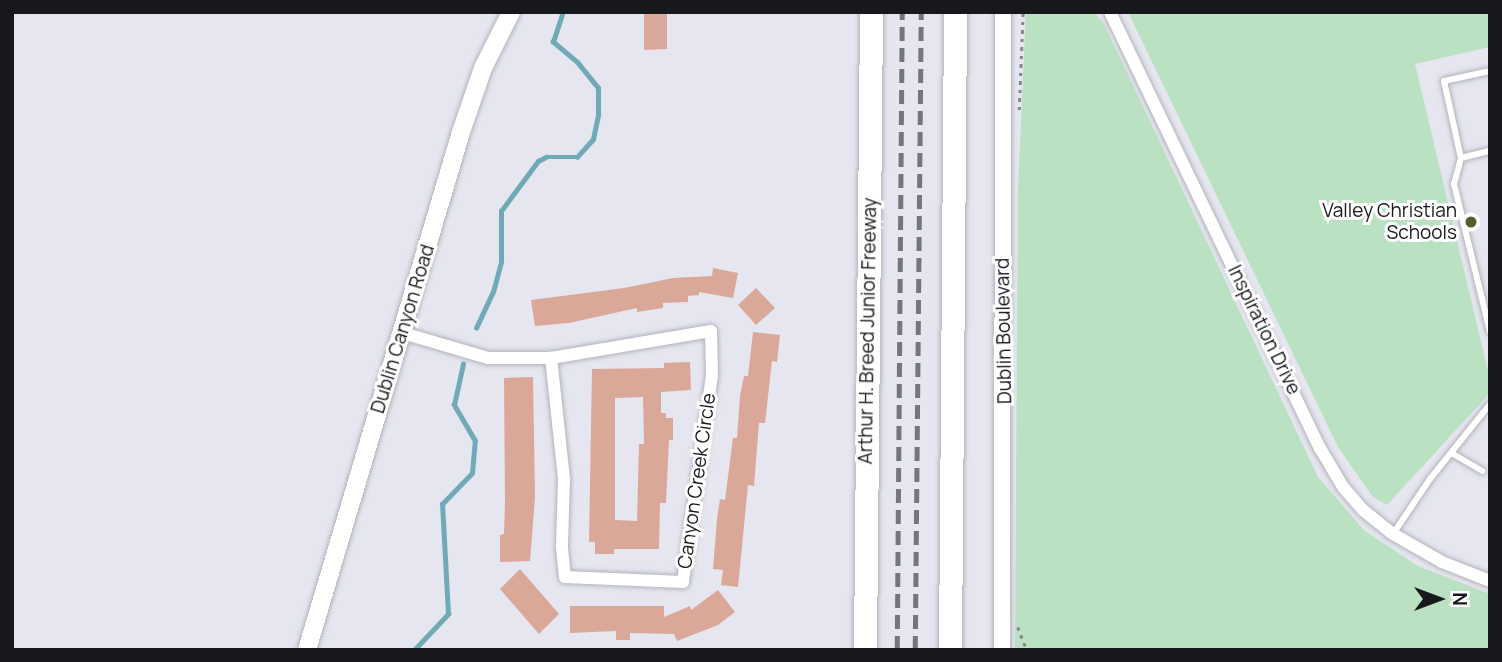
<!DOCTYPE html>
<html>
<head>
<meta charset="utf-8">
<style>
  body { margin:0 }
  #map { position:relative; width:1502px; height:662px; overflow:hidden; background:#e5e6ef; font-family:Manrope,sans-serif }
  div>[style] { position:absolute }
  .green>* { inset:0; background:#bae1c1 }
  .stream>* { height:4.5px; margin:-2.25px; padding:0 2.25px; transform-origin:2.25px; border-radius:2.25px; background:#70aab7 }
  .building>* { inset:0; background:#daa899 }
  .path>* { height:2.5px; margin-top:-1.25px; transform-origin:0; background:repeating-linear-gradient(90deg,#86878d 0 3.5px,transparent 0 8.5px) }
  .roads { filter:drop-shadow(0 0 2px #b2b3bc) drop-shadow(0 0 2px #b2b3bc) }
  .service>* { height:6px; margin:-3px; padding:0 3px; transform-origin:3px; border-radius:3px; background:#fff }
  .minor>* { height:12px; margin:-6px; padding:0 6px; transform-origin:6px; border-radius:6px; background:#fff }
  .tertiary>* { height:16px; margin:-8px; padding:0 8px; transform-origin:8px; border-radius:8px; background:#fff }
  .secondary>* { height:18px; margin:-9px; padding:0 9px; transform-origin:9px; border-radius:9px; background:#fff }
  .motorway>* { height:23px; margin:-11.5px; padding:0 11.5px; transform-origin:11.5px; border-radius:11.5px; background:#fff }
  .rail>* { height:4.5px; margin-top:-2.25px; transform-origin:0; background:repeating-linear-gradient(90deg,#75767b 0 14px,transparent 0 21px) }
  .dots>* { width:19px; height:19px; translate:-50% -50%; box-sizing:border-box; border:4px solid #fff; border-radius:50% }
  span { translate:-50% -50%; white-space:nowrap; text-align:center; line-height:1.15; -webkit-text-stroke:6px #fff; paint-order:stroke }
  .poi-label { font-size:19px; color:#17181b }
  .right { translate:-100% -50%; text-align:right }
  .street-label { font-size:19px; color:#17181b }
  .frame { position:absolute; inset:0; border:14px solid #17181b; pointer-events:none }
  .north { position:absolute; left:1404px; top:564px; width:70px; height:70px; -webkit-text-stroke:5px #fff; paint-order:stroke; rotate:90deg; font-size:19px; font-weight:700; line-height:28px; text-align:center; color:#17181b }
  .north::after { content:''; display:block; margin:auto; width:24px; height:32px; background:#17181b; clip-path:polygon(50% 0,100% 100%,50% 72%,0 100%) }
</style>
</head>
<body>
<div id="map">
  <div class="green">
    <i style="clip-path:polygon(1026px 12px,1094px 12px,1104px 24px,1318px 477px,1365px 531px,1418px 566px,1490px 594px,1490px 650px,1015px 650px,1018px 188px)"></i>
    <i style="clip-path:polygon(1128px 12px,1490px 12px,1490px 47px,1415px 64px,1490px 379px,1490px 393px,1387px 505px,1373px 497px,1338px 447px)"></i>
  </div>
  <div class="stream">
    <i style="left:476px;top:328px;width:40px;rotate:-65deg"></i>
    <i style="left:493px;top:292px;width:31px;rotate:-75deg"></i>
    <i style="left:501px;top:262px;width:51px;rotate:-90deg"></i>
    <i style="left:501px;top:211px;width:62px;rotate:-53.5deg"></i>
    <i style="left:538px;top:161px;width:9px;rotate:-27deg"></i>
    <i style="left:546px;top:157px;width:31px"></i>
    <i style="left:577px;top:157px;width:24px;rotate:-48deg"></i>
    <i style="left:593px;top:139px;width:25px;rotate:-78deg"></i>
    <i style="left:598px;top:115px;width:27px;rotate:-90deg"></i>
    <i style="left:598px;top:88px;width:32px;rotate:-129deg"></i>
    <i style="left:578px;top:63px;width:33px;rotate:-140deg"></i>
    <i style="left:553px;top:42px;width:32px;rotate:-72deg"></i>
    <i style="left:414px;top:650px;width:50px;rotate:-46.6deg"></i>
    <i style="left:448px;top:614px;width:110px;rotate:-93.1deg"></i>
    <i style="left:442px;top:504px;width:43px;rotate:-45.9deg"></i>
    <i style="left:472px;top:473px;width:32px;rotate:-85deg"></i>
    <i style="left:475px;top:441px;width:42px;rotate:-120.3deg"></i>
    <i style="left:454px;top:405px;width:42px;rotate:-77.6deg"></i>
  </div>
  <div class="building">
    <i style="clip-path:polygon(644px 12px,667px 12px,667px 49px,644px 50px)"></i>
    <i style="clip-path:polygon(713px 268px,738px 273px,733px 298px,699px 292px,699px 295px,688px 296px,688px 302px,663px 303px,663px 308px,637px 312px,637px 308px,569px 323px,535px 326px,531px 300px,624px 288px,673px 278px,712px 276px)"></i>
    <i style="clip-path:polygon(756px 288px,775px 308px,756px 325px,738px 305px)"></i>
    <i style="clip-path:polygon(753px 332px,780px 335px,777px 362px,772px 361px,765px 423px,759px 423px,754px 486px,748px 485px,738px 587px,721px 585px,723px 570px,713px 569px,717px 519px,720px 499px,725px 500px,733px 438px,737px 438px,740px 396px,744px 376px,748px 376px)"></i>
    <i style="clip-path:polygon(evenodd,690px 362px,691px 390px,661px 392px,661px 413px,666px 413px,666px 418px,673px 418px,673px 440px,669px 440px,666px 503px,660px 503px,659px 549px,614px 549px,614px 554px,595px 554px,595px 542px,589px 542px,592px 369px,664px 368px,664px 363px,690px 362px,643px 397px,644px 444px,639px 444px,637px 521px,615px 520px,615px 398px,643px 397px)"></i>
    <i style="clip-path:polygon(533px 377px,535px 497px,530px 561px,500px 562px,500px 535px,504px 534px,505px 503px,504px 378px)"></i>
    <i style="clip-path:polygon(520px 569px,559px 614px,539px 634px,500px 589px)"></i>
    <i style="clip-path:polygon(718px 590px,735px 612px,718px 625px,677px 641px,674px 634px,630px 633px,630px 640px,616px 640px,616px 631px,570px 633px,570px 606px,664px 606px,664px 617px,690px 606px,691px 610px)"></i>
  </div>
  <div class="path">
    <i style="left:1019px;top:110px;width:98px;rotate:-87.7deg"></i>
    <i style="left:1018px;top:627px;width:25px;rotate:69deg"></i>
  </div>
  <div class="roads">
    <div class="service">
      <i style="left:1490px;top:71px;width:47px;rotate:167.7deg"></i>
      <i style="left:1444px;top:81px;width:79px;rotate:77.6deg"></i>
      <i style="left:1461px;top:158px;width:27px;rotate:105deg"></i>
      <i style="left:1454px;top:184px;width:152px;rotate:76.3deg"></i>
      <i style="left:1461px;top:158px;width:30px;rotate:-14deg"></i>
      <i style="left:1453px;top:454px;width:34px;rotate:30deg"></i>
      <i style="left:1393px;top:534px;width:66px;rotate:-56.1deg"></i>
      <i style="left:1430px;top:479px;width:96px;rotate:-51.3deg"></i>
    </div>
    <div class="minor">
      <i style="left:1110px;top:12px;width:484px;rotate:64.3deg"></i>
      <i style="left:1320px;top:448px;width:45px;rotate:59.5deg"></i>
      <i style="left:1343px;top:487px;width:30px;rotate:49deg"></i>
      <i style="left:1363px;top:510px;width:38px;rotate:39deg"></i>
      <i style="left:1393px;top:534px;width:56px;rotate:29.7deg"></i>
      <i style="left:1442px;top:562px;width:52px;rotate:21.6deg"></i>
      <i style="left:403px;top:333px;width:89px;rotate:16.4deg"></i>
      <i style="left:488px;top:358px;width:63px"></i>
      <i style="left:551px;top:358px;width:162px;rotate:-9.6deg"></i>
      <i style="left:711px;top:331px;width:44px;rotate:88.7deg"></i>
      <i style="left:712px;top:375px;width:209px;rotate:98deg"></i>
      <i style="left:683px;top:582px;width:118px;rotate:-177.6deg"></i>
      <i style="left:565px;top:577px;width:31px;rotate:-96deg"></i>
      <i style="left:562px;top:546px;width:67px;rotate:-88.3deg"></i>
      <i style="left:564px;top:479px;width:122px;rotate:-96.1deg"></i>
    </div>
    <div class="tertiary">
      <i style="left:1002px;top:650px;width:638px;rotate:-89.91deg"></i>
    </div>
    <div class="secondary">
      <i style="left:307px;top:650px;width:540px;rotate:-73.44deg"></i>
      <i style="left:461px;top:132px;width:68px;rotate:-71deg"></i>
      <i style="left:483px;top:68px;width:63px;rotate:-63.4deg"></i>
    </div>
    <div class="motorway">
      <i style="left:865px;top:650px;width:638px;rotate:-89.46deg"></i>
      <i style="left:950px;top:650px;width:638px;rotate:-89.55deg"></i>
    </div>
  </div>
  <div class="rail">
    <i style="left:897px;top:650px;width:638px;rotate:-89.55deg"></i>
    <i style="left:915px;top:650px;width:638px;rotate:-89.46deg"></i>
  </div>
  <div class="dots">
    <i style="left:1471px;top:222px;background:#565e2c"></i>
  </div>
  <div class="poi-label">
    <span class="right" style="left:1457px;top:222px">Valley Christian<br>Schools</span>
  </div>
  <div class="street-label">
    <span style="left:403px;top:329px;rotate:-73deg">Dublin Canyon Road</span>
    <span style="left:1264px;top:330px;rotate:64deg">Inspiration Drive</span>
    <span style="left:868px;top:331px;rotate:-89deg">Arthur H. Breed Junior Freeway</span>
    <span style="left:1004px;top:331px;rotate:-91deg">Dublin Boulevard</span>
    <span style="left:697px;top:481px;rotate:-82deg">Canyon Creek Circle</span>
  </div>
  <div class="frame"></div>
  <div class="north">N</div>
</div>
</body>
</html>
